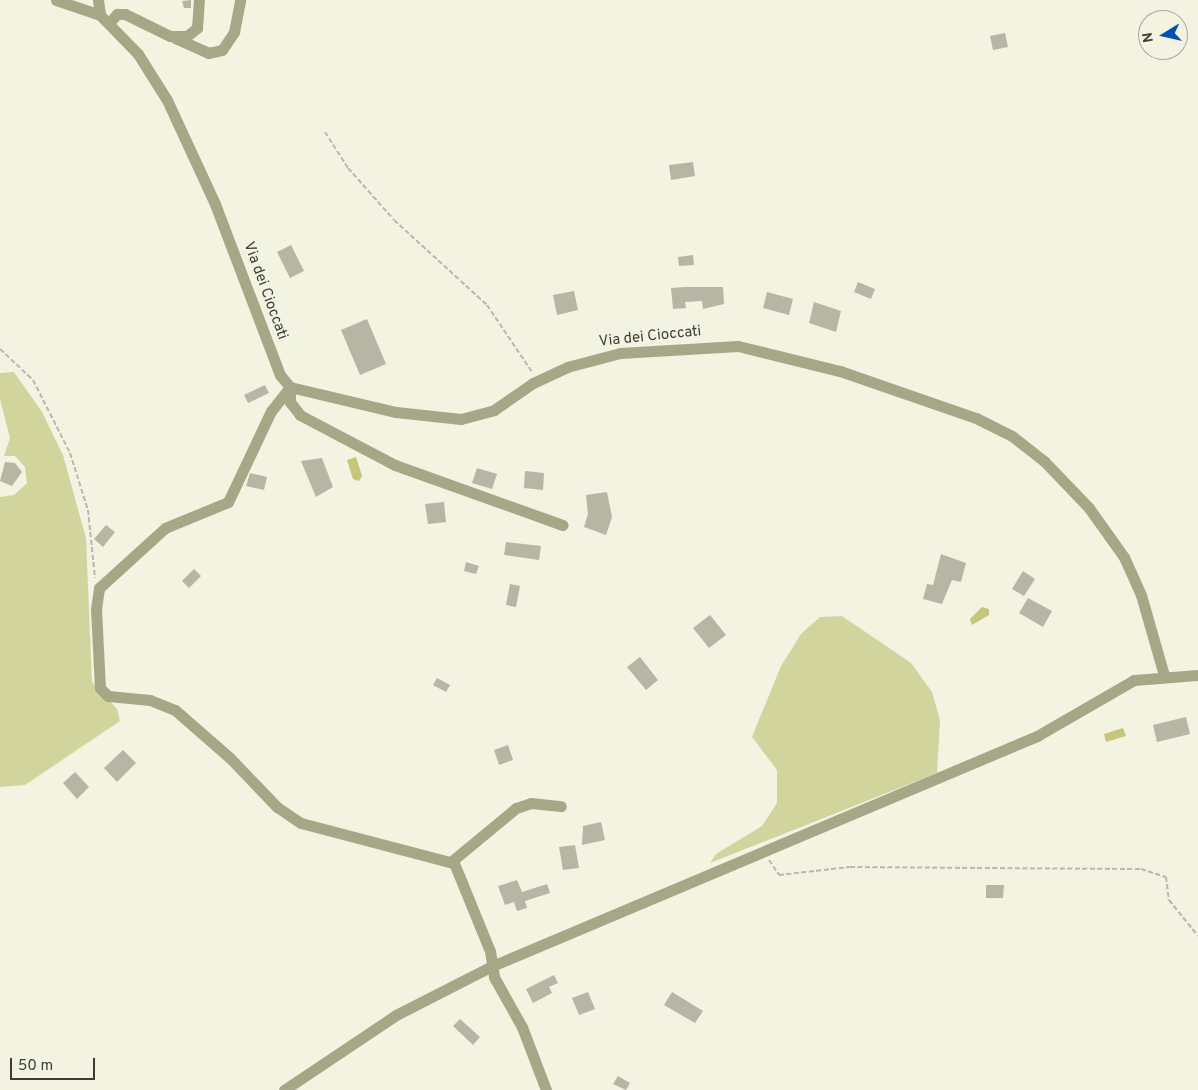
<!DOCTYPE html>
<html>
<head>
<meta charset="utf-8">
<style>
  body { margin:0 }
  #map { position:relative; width:1198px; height:1090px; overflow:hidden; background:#f2f3e1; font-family:Overpass,sans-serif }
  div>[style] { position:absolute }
  .green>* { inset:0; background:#d2d49d }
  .water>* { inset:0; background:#c4c67a }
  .building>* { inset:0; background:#b6b6a5 }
  .path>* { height:2px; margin-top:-1px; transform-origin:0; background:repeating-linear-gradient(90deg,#b8b9aa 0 5px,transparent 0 7.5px) }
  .minor>* { height:11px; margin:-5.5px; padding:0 5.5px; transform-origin:5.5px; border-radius:5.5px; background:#a6a787 }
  span { translate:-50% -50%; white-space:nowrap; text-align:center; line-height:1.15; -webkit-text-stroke:4.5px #f2f3e1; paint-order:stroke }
  .street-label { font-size:15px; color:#3d3d36 }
  .north { position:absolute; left:1138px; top:10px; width:50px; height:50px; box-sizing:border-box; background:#f2f3e1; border:1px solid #aaaa9d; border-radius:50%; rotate:261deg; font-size:14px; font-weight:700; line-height:20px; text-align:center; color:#3d3d36 }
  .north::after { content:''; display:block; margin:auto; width:18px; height:22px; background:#004eb8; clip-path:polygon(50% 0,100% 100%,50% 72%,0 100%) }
  .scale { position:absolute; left:10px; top:1058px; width:85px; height:22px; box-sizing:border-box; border:2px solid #3d3d36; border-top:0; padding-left:6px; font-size:15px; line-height:18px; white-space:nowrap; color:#3d3d36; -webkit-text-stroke:4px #f2f3e1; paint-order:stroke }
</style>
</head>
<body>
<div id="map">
  <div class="green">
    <i style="clip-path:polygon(14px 372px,42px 412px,63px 455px,86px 538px,92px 682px,117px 709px,120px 721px,25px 785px,0 787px,0 497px,14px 495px,27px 483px,25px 467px,15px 456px,4px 456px,10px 438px,0 399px,0 373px)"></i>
    <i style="clip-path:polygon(842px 616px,911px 663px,932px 692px,940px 720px,937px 773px,710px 863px,716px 854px,762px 826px,777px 803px,777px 770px,752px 737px,781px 666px,801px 634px,820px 617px)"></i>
  </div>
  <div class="water">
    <i style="clip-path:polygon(356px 457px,362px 476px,359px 481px,353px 479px,347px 460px)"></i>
    <i style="clip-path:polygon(982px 607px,989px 609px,989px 615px,972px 625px,970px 619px)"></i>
    <i style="clip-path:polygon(1123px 728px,1126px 736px,1106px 742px,1104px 734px)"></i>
  </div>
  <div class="building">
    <i style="clip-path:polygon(191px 0,191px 8px,184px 8px,182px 1px)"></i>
    <i style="clip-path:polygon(1005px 33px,1008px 47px,993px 50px,990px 36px)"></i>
    <i style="clip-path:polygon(693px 162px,695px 176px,671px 180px,669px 165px)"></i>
    <i style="clip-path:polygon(291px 245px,304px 271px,290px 278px,277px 252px)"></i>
    <i style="clip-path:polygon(693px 255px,694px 265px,679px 266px,678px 257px)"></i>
    <i style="clip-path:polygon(858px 282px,875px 289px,871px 299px,854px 292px)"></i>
    <i style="clip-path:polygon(684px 287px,723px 287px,724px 304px,703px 309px,702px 301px,685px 302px,686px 308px,673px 309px,671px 288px)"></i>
    <i style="clip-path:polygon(574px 291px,578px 310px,557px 315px,553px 295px)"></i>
    <i style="clip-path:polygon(767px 292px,793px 299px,789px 315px,763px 308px)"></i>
    <i style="clip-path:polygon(814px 302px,841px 311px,836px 332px,809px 323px)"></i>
    <i style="clip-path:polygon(367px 319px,386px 364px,360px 375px,341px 330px)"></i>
    <i style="clip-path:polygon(265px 385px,269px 393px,248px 403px,244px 395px)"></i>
    <i style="clip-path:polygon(322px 458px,333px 487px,316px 497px,301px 461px)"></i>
    <i style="clip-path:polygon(5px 462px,15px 463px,22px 472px,12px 486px,0 481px)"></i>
    <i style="clip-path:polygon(477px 468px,497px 474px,492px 489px,472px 483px)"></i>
    <i style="clip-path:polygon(525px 471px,544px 473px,543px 490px,524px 488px)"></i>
    <i style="clip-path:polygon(250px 473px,267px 477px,264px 490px,246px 486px)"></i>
    <i style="clip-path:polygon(607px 492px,612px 517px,606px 535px,584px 527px,588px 514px,586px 495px)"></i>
    <i style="clip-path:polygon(444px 502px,446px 522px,428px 524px,425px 504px)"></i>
    <i style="clip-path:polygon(106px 525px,115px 532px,103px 547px,94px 539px)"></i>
    <i style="clip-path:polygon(506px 542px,541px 546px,539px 560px,504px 555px)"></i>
    <i style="clip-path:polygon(941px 554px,966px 563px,961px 582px,952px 580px,942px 604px,923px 599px,927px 584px,933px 585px)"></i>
    <i style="clip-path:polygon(466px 562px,479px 566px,476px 574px,464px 571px)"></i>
    <i style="clip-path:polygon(194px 569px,201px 576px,189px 588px,182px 581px)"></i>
    <i style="clip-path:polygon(1023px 571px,1035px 579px,1024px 596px,1012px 589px)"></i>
    <i style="clip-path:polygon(510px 584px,520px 586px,516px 607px,506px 605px)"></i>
    <i style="clip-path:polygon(1028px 598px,1052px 611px,1043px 627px,1019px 613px)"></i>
    <i style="clip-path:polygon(710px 615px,726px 635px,709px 648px,693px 628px)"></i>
    <i style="clip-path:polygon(640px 657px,658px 680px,646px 690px,627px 667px)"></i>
    <i style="clip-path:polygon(437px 678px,450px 685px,446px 692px,433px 685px)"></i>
    <i style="clip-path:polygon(1186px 717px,1190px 734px,1157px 742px,1153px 725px)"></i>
    <i style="clip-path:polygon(508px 745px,513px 760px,499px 765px,494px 750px)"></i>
    <i style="clip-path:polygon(123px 750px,136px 763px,117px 782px,104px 768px)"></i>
    <i style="clip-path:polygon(75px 772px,89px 787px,77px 799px,63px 783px)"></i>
    <i style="clip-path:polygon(601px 822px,605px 840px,582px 845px,583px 826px)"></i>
    <i style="clip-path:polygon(575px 845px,579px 868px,563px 870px,559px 847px)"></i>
    <i style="clip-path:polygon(517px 880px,522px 892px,547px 884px,550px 893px,525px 901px,527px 908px,517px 911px,514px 902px,505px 905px,498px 886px)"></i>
    <i style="clip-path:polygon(986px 885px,1004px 885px,1003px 898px,986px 898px)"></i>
    <i style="clip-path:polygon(554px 975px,558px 983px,549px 987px,552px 993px,533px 1003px,526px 989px)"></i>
    <i style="clip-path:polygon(588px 992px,595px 1009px,579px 1015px,572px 998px)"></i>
    <i style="clip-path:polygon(672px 992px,703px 1011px,695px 1023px,664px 1005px)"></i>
    <i style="clip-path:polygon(460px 1019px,480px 1037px,473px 1045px,453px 1026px)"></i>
    <i style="clip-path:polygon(618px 1076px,630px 1083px,626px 1090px,613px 1084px)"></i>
  </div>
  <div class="path">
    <i style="left:325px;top:132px;width:43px;rotate:57.4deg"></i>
    <i style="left:348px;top:168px;width:69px;rotate:48.5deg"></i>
    <i style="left:394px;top:220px;width:126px;rotate:42.4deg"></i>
    <i style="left:487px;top:305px;width:81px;rotate:56.1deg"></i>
    <i style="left:0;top:349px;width:45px;rotate:43.2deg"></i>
    <i style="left:33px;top:380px;width:82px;rotate:63.1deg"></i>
    <i style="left:70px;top:453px;width:60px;rotate:72.5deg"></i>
    <i style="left:88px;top:510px;width:68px;rotate:84.1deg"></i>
    <i style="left:769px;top:860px;width:18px;rotate:56deg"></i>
    <i style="left:779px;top:875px;width:71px;rotate:-6.4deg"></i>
    <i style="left:850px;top:867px;width:291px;rotate:0.4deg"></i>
    <i style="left:1141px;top:869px;width:26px;rotate:18deg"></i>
    <i style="left:1166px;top:877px;width:23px;rotate:83deg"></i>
    <i style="left:1169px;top:900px;width:46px;rotate:51.1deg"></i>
  </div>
  <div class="minor">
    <i style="left:56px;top:0;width:46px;rotate:18.8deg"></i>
    <i style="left:98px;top:0;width:15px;rotate:82deg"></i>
    <i style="left:100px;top:15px;width:54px;rotate:45.7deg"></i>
    <i style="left:138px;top:54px;width:54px;rotate:57.8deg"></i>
    <i style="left:167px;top:100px;width:115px;rotate:65.2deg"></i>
    <i style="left:215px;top:204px;width:183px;rotate:69.2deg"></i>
    <i style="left:280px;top:375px;width:16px;rotate:50deg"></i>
    <i style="left:290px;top:387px;width:109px;rotate:13.3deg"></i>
    <i style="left:396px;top:412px;width:65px;rotate:6.1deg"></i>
    <i style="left:461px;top:419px;width:34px;rotate:-15deg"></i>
    <i style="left:494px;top:410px;width:47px;rotate:-34.7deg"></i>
    <i style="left:533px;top:383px;width:38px;rotate:-25deg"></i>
    <i style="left:567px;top:367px;width:55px;rotate:-14.8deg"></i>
    <i style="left:620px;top:353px;width:118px;rotate:-3.4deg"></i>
    <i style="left:738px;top:346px;width:105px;rotate:13.8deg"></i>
    <i style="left:840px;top:371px;width:144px;rotate:19.1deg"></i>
    <i style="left:976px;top:418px;width:40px;rotate:26.6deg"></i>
    <i style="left:1012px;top:436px;width:41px;rotate:38deg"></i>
    <i style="left:1044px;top:461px;width:65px;rotate:46.2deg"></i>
    <i style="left:1089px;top:508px;width:60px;rotate:54.5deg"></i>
    <i style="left:1124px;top:557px;width:42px;rotate:65.9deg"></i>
    <i style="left:1141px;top:595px;width:83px;rotate:74deg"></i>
    <i style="left:110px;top:22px;width:11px;rotate:-49deg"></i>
    <i style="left:117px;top:14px;width:8px"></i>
    <i style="left:125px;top:14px;width:50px;rotate:26.1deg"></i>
    <i style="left:170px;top:36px;width:17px"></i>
    <i style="left:187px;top:36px;width:13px;rotate:-39deg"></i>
    <i style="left:197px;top:28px;width:28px;rotate:-86deg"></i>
    <i style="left:175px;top:38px;width:36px;rotate:24deg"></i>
    <i style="left:208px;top:53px;width:14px;rotate:-12deg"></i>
    <i style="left:222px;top:50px;width:22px;rotate:-56deg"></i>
    <i style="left:234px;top:32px;width:33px;rotate:-79deg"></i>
    <i style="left:290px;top:387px;width:31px;rotate:128deg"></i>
    <i style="left:271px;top:411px;width:101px;rotate:115.3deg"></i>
    <i style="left:228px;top:502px;width:68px;rotate:157.6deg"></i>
    <i style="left:165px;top:528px;width:89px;rotate:137.7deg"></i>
    <i style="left:99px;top:588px;width:21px;rotate:98deg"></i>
    <i style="left:96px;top:609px;width:79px;rotate:87.1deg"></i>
    <i style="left:100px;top:688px;width:11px;rotate:45deg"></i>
    <i style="left:108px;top:696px;width:42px;rotate:5.4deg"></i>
    <i style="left:150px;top:700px;width:27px;rotate:22deg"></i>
    <i style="left:175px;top:710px;width:73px;rotate:41.1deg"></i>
    <i style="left:230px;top:758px;width:68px;rotate:46.2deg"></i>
    <i style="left:277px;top:807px;width:29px;rotate:34deg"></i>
    <i style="left:301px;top:823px;width:158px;rotate:14.7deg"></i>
    <i style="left:454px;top:863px;width:95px;rotate:67.8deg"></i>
    <i style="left:490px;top:951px;width:26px;rotate:81deg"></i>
    <i style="left:494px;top:977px;width:57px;rotate:60.8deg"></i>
    <i style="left:522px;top:1027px;width:67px;rotate:69.1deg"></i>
    <i style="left:290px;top:387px;width:15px;rotate:90deg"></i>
    <i style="left:290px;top:402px;width:16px;rotate:52deg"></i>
    <i style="left:300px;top:415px;width:107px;rotate:27.8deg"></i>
    <i style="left:395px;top:465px;width:178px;rotate:19.7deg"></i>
    <i style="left:452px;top:861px;width:83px;rotate:-39.6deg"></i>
    <i style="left:516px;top:808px;width:16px;rotate:-18deg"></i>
    <i style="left:531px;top:803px;width:30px;rotate:6deg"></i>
    <i style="left:284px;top:1090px;width:135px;rotate:-33.8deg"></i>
    <i style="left:396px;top:1015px;width:108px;rotate:-27deg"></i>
    <i style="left:492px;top:966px;width:592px;rotate:-22.88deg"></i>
    <i style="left:1037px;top:736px;width:112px;rotate:-30deg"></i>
    <i style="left:1134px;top:680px;width:64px;rotate:-4.5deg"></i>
  </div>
  <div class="street-label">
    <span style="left:265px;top:291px;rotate:70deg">Via dei Cioccati</span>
    <span style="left:650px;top:337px;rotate:-6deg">Via dei Cioccati</span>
  </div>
  <div class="north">N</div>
  <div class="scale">50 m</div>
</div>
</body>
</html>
